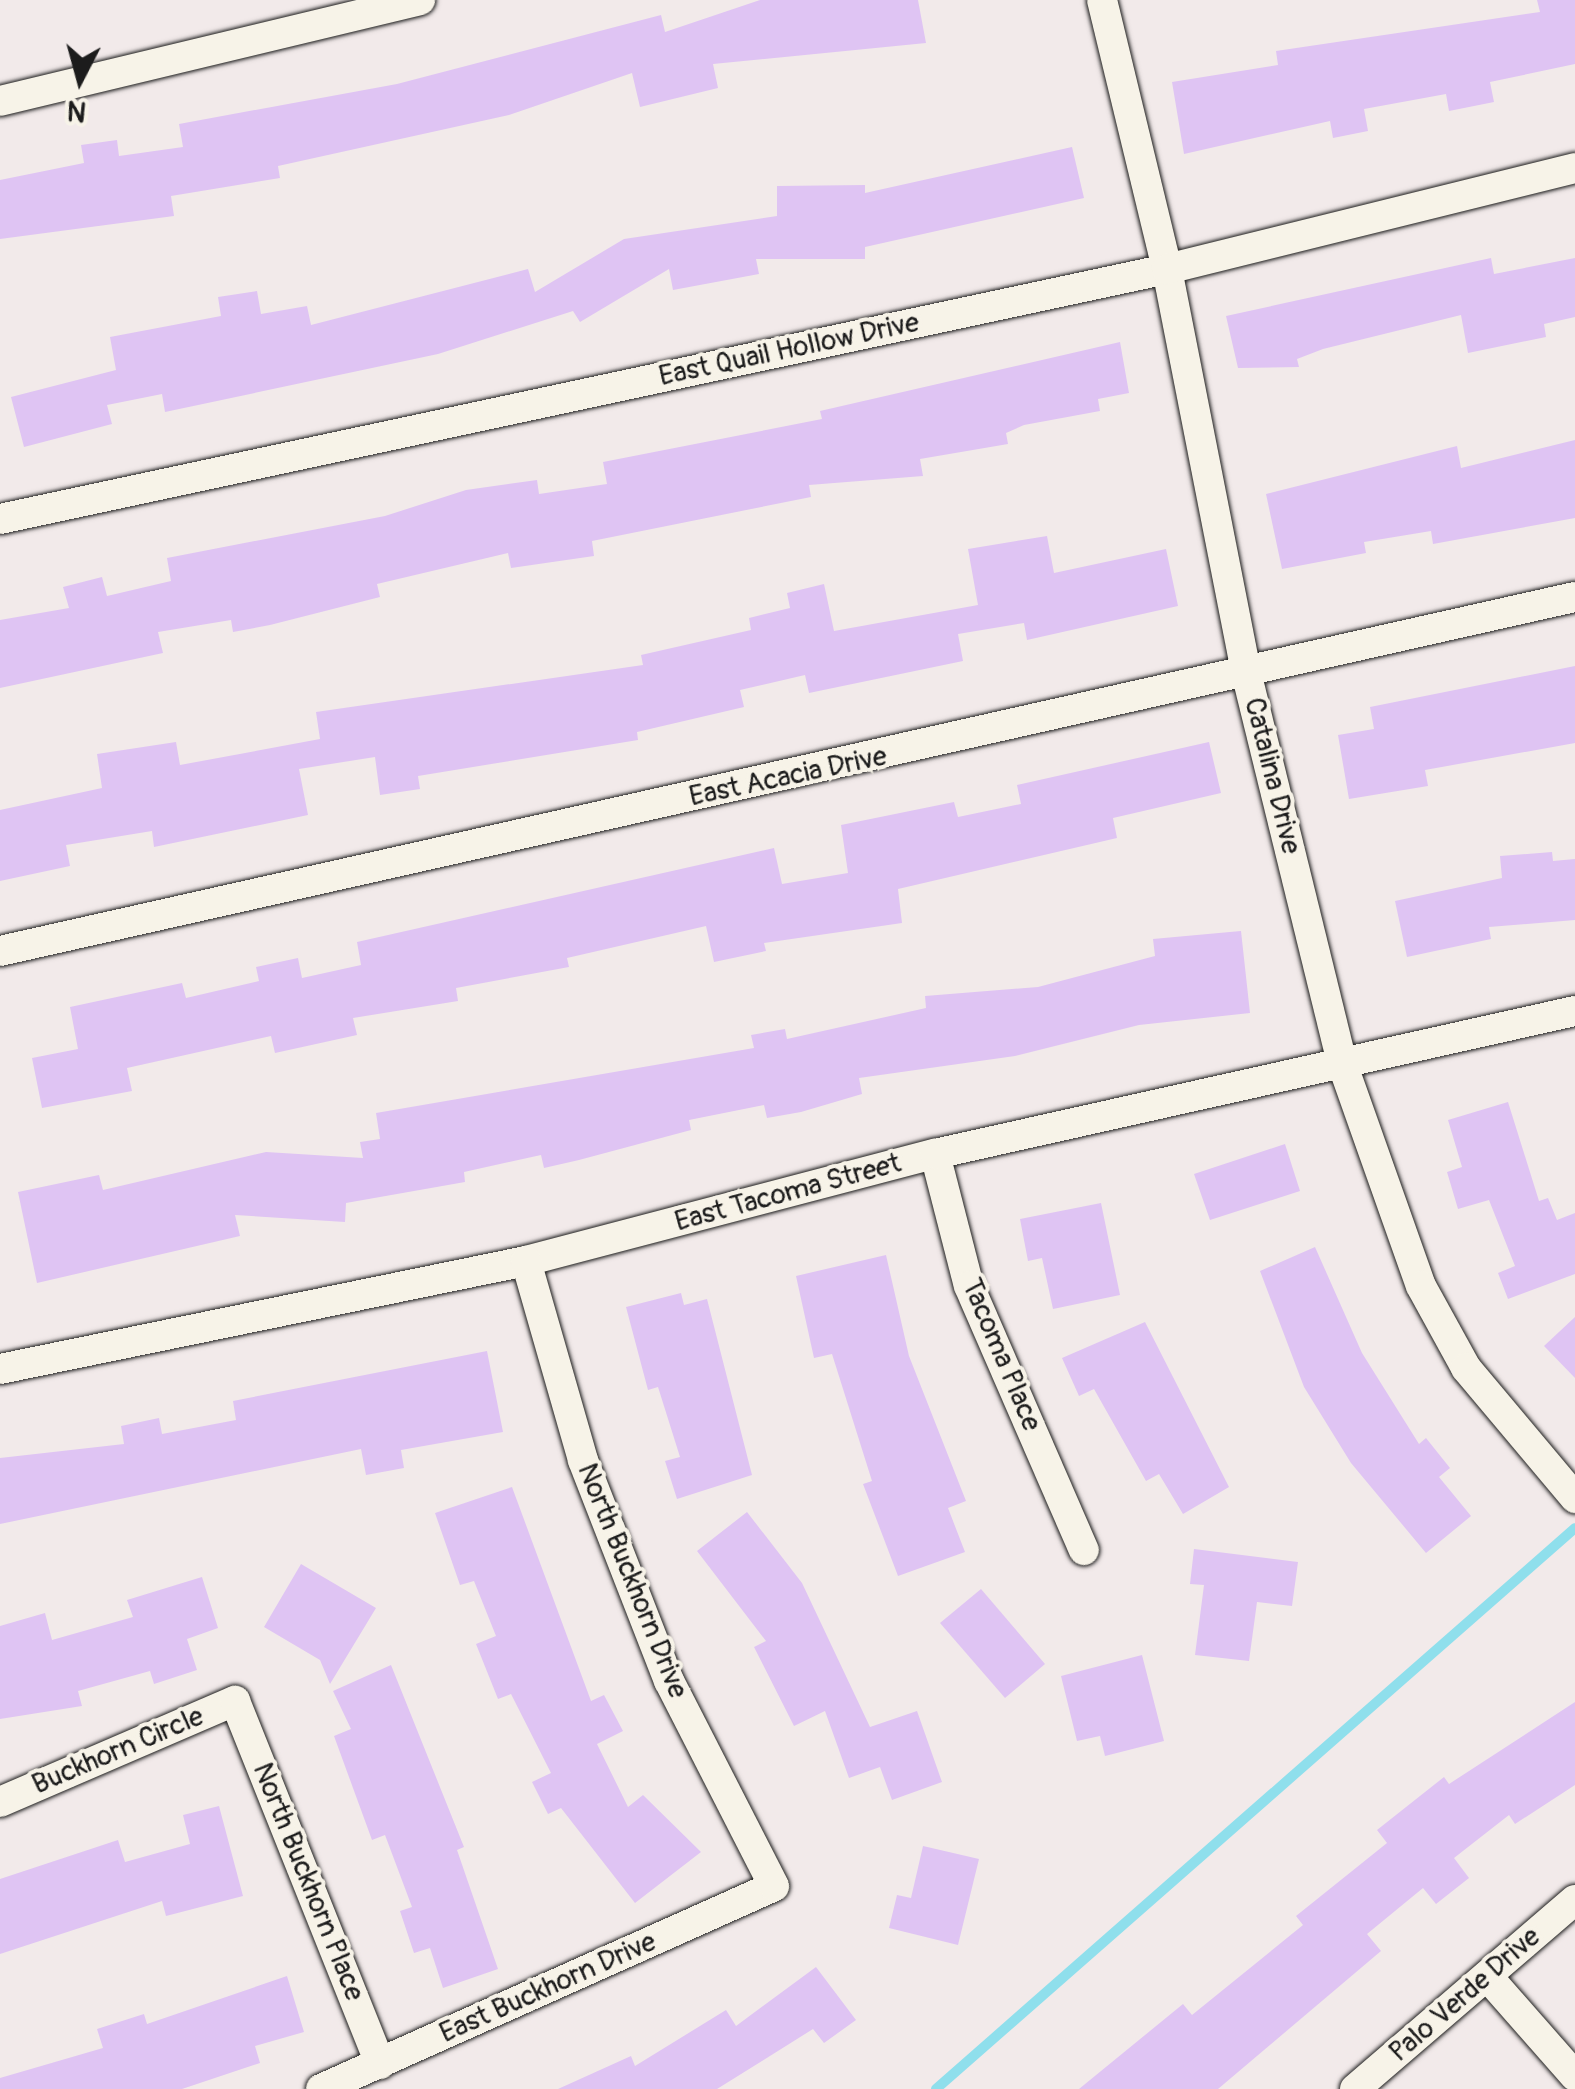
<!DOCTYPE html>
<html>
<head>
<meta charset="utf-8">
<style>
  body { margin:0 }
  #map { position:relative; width:1575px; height:2089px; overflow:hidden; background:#f2eaea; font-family:Pangolin,sans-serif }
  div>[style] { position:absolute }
  .stream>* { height:10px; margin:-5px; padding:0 5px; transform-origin:5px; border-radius:5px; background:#8fdfec }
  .building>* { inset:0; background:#dfc4f3 }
  .roads { filter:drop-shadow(0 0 2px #1c1c1c) drop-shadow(0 0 2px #1c1c1c) }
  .minor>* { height:30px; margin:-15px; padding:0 15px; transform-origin:15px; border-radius:15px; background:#f7f3e8 }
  span { translate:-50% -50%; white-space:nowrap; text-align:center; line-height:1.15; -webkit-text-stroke:8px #f7f3e8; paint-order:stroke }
  .street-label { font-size:28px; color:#1c1c1c }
  .north { position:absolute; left:30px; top:30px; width:100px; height:100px; -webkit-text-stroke:8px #f7f3e8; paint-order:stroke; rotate:186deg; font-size:28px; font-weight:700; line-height:40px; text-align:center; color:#1c1c1c }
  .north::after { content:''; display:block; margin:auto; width:35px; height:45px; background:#1c1c1c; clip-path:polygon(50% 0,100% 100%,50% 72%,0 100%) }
</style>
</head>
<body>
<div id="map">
  <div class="stream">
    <i style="left:936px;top:2089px;width:850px;rotate:-41.28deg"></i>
  </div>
  <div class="building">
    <i style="clip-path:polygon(760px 0,918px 0,926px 43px,713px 64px,718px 88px,640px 107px,632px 73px,509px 115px,278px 166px,280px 178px,171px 196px,174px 216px,0 239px,0 180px,84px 163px,81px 145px,117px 140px,119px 156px,183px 147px,179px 124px,397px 84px,661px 15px,665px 32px)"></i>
    <i style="clip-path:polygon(1537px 0,1575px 0,1575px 64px,1490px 82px,1494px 102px,1449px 111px,1446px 94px,1364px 109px,1368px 131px,1333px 138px,1330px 121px,1184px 154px,1172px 82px,1278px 65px,1276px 51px,1540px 12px)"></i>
    <i style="clip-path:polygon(1072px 147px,1084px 198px,865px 247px,865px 259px,756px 259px,759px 274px,673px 290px,669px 269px,580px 322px,573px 311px,438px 354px,165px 412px,162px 394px,107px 405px,112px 424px,24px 447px,11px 397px,116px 370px,110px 337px,221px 316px,218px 297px,257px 291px,261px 314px,307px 306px,311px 325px,528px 269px,535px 292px,624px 239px,777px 216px,777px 186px,865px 185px,865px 193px)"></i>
    <i style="clip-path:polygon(1491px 258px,1494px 274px,1575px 258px,1575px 317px,1544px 324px,1546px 337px,1468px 353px,1461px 315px,1323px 349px,1297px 359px,1299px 367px,1238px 368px,1226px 316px)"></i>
    <i style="clip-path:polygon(1120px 342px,1129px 393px,1098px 399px,1100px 411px,1024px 425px,1006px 433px,1008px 444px,920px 459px,923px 476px,809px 485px,811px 497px,592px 541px,594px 556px,511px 568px,508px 553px,377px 584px,380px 597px,270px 625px,233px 632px,231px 620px,158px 632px,163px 653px,0 688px,0 620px,69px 608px,63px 587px,102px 577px,107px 596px,171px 581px,167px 558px,385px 516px,466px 490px,537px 480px,539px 494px,607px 484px,603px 462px,822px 419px,820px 411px)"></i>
    <i style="clip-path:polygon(1575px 440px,1575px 518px,1433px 544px,1431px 531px,1364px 542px,1366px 553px,1282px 569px,1266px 494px,1457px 446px,1461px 468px)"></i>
    <i style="clip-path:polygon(1047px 536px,1054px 573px,1166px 549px,1178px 606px,1027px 640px,1024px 623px,958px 634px,963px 661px,809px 693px,805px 675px,740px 690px,744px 707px,637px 732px,638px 740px,418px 776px,420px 789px,380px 795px,375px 757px,299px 769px,308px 815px,154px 847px,152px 831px,66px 845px,70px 866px,0 881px,0 810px,102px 788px,97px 754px,176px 742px,180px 765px,320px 739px,316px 712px,643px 665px,641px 655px,751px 630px,749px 618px,790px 608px,787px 593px,824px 584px,834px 631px,978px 605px,968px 549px)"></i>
    <i style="clip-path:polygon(1575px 666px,1575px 743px,1425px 770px,1428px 786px,1349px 799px,1338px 735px,1374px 729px,1370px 707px)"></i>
    <i style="clip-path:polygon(1209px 742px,1221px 793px,1113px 818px,1117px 838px,898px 889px,902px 923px,764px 943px,766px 951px,714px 962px,706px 926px,567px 958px,569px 967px,456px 988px,458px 1001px,353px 1018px,357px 1035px,275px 1053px,271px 1036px,127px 1068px,132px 1091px,42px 1108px,32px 1058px,78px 1049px,70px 1007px,182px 983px,186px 998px,259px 981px,256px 967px,298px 958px,302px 978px,361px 965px,357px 942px,774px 848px,782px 884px,848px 873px,841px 825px,954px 802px,958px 817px,1021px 804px,1017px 785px)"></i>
    <i style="clip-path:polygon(1552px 852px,1553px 861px,1575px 859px,1575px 920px,1489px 927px,1491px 939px,1407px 957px,1395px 901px,1502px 878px,1500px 856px)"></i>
    <i style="clip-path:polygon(1241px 931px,1250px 1013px,1139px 1025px,1015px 1056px,859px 1078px,862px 1094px,801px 1112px,767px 1118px,764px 1105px,689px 1120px,691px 1130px,579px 1160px,544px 1168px,541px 1155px,464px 1172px,465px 1182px,346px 1203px,345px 1222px,235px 1215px,240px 1236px,37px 1283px,18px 1192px,99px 1175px,103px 1190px,266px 1152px,363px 1158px,360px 1142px,380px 1139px,376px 1113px,754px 1048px,751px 1035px,785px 1029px,787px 1039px,926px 1008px,925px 996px,1038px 987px,1155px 956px,1153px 939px)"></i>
    <i style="clip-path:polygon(1508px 1102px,1539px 1201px,1548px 1198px,1557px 1220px,1575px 1213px,1575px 1274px,1508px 1299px,1498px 1273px,1515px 1266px,1489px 1200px,1458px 1209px,1447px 1172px,1462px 1167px,1448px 1120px)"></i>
    <i style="clip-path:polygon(1285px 1144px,1300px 1191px,1210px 1220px,1194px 1174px)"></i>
    <i style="clip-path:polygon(1101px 1203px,1120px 1295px,1053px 1309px,1042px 1258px,1028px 1261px,1020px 1219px)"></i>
    <i style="clip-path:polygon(1315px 1247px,1362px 1353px,1419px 1444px,1426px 1438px,1450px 1468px,1439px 1477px,1471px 1516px,1426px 1553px,1351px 1463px,1304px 1387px,1260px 1271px)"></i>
    <i style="clip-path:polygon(886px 1255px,909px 1356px,966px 1501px,948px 1508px,965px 1552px,898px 1576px,863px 1484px,872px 1481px,832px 1354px,814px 1358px,796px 1276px)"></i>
    <i style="clip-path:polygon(681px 1293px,684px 1305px,707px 1299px,752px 1475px,677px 1499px,665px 1461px,680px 1457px,658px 1387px,648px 1390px,626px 1307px)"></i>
    <i style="clip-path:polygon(1575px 1317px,1575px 1378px,1544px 1346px)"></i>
    <i style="clip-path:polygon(1145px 1322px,1229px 1487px,1183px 1514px,1159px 1474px,1146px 1481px,1094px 1389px,1079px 1396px,1062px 1358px)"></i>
    <i style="clip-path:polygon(487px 1351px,503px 1432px,401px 1450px,404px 1468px,366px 1475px,361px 1449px,0 1524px,0 1458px,124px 1444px,121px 1426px,159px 1418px,162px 1434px,236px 1420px,233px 1401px)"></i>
    <i style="clip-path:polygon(512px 1487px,591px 1701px,604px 1695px,623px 1731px,597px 1744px,628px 1807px,643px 1795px,701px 1852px,635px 1903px,561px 1808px,548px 1814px,532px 1782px,551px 1773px,511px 1694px,498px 1699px,476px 1644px,496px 1636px,474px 1581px,460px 1585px,435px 1513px)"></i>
    <i style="clip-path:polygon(747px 1512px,802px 1583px,870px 1727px,917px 1711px,942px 1782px,892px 1800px,880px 1767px,849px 1778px,825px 1711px,794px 1726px,754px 1647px,766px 1641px,697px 1551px)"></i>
    <i style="clip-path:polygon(1194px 1549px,1298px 1562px,1292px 1606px,1257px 1602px,1249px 1661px,1195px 1655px,1204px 1585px,1190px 1584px)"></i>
    <i style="clip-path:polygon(301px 1564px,376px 1608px,330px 1684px,320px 1660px,264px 1627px)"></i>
    <i style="clip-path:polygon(202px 1577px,218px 1628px,187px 1639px,197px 1670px,154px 1684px,150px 1671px,78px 1691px,82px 1706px,0 1719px,0 1626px,45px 1613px,52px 1640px,133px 1617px,127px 1600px)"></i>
    <i style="clip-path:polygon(981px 1589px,1045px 1664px,1005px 1698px,940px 1623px)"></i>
    <i style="clip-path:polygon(1142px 1655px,1164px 1741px,1105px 1756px,1100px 1736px,1077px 1741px,1061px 1676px)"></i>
    <i style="clip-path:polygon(391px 1665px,464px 1847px,457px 1850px,498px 1969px,443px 1988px,430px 1948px,414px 1953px,400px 1911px,412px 1907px,385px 1835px,372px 1840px,334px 1736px,351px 1729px,333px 1691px)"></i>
    <i style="clip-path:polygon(1575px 1702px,1575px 1785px,1515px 1824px,1509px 1815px,1454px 1858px,1469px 1878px,1436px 1904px,1423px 1888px,1367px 1934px,1381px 1951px,1218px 2089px,1079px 2089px,1183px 2004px,1192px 2015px,1303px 1925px,1296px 1916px,1387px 1843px,1377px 1830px,1444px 1777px,1449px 1784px)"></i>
    <i style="clip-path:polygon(219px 1806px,243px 1896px,166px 1916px,162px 1901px,0 1954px,0 1879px,118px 1840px,125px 1862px,190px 1844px,183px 1815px)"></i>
    <i style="clip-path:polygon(923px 1846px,979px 1859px,958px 1945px,889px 1928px,897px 1895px,911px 1898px)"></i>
    <i style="clip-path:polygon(816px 1967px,856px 2020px,824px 2043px,813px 2029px,717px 2089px,558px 2089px,631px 2056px,635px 2066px,726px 2010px,736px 2026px)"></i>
    <i style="clip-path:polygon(287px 1976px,304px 2032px,255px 2046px,260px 2063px,182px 2089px,0 2089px,0 2078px,103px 2048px,97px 2029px,144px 2014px,147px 2024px)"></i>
  </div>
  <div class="roads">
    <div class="minor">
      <i style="left:1102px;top:0;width:277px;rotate:76.4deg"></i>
      <i style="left:1167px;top:269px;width:415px;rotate:78.9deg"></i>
      <i style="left:1247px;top:676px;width:402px;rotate:76.2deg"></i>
      <i style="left:1343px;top:1066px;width:233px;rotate:70.5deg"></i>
      <i style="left:1421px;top:1286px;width:94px;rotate:61.2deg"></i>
      <i style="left:1466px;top:1368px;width:170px;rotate:50deg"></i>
      <i style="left:0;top:101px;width:432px;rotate:-13.5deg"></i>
      <i style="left:0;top:519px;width:1193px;rotate:-12.09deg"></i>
      <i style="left:1167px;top:269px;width:420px;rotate:-13.9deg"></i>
      <i style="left:0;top:951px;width:1614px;rotate:-12.67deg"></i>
      <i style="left:935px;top:1154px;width:136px;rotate:75.6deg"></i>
      <i style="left:969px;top:1286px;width:288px;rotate:66.5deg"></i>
      <i style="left:0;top:1369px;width:537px;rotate:-11.6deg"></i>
      <i style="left:526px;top:1261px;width:423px;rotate:-14.7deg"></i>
      <i style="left:935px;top:1154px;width:656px;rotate:-12.6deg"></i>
      <i style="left:0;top:1802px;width:256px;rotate:-23.3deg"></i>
      <i style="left:235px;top:1701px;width:391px;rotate:68.2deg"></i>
      <i style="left:1487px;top:1976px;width:133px;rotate:48.7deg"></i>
      <i style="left:321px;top:2089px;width:496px;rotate:-24.1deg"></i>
      <i style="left:774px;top:1886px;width:230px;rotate:-117.1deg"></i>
      <i style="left:669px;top:1681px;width:237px;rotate:-111.3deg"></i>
      <i style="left:583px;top:1460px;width:207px;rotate:-106deg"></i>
      <i style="left:1355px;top:2089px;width:290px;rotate:-40.7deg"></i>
    </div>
  </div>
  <div class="street-label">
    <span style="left:789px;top:350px;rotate:-12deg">East Quail Hollow Drive</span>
    <span style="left:1272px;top:776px;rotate:76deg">Catalina Drive</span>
    <span style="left:788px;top:777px;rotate:-12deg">East Acacia Drive</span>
    <span style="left:788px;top:1193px;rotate:-15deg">East Tacoma Street</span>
    <span style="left:1001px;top:1355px;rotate:67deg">Tacoma Place</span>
    <span style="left:632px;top:1581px;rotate:68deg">North Buckhorn Drive</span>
    <span style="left:118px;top:1751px;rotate:-23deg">Buckhorn Circle</span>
    <span style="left:308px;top:1882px;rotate:68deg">North Buckhorn Place</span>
    <span style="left:548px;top:1988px;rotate:-24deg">East Buckhorn Drive</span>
    <span style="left:1465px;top:1995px;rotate:-41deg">Palo Verde Drive</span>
  </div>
  <div class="north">N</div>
</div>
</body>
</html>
